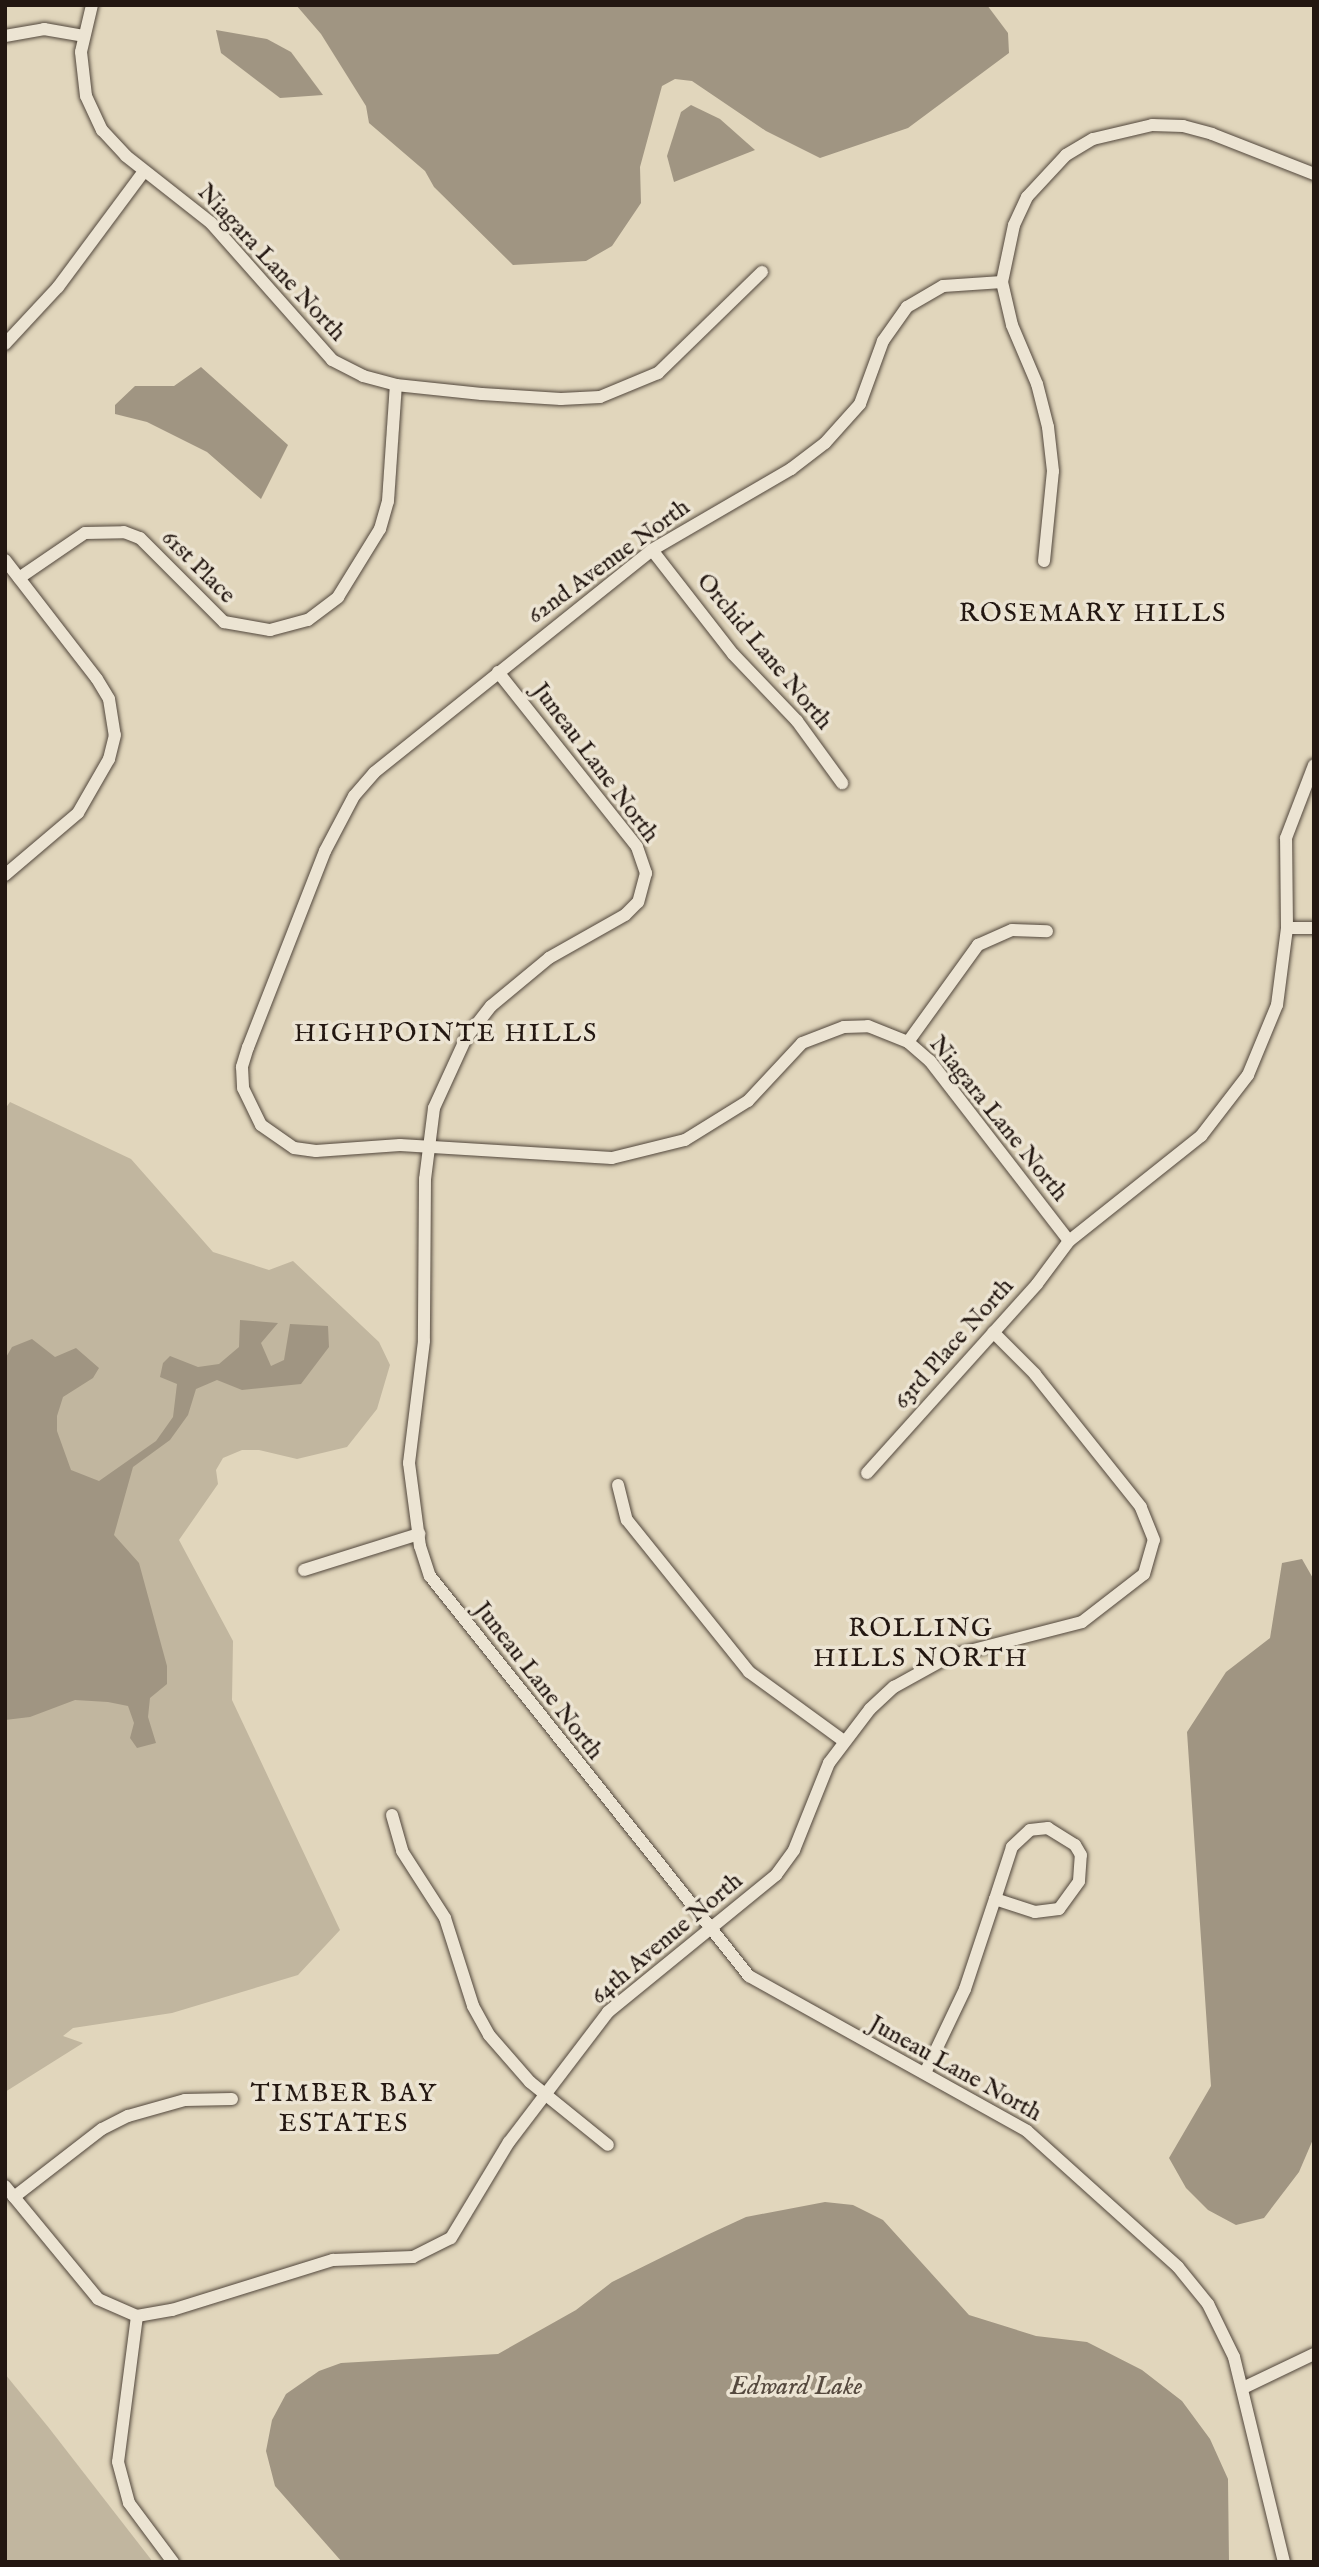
<!DOCTYPE html>
<html>
<head>
<meta charset="utf-8">
<style>
  body { margin:0 }
  #map { position:relative; width:1319px; height:2567px; overflow:hidden; background:#e1d6bc; font-family:"IM FELL English",serif }
  div>[style] { position:absolute }
  .green>* { inset:0; background:#c1b69f }
  .water>* { inset:0; background:#a09582 }
  .roads { filter:drop-shadow(0 0 2px #52473c) drop-shadow(0 0 2px #52473c) }
  .street>* { height:12px; margin:-6px; padding:0 6px; transform-origin:6px; border-radius:6px; background:#ece4d3 }
  span { translate:-50% -50%; white-space:nowrap; text-align:center; line-height:1.15; -webkit-text-stroke:7px #ece4d3; paint-order:stroke }
  .street-label { font-size:24px; color:#231711 }
  .neighbourhood-label { font-size:26px; color:#231711; letter-spacing:2px }
  .water-label { font-size:26px; color:#55493e; font-style:italic }
  .frame { position:absolute; inset:0; border:7px solid #231711; pointer-events:none }
</style>
</head>
<body>
<div id="map">
  <div class="green">
    <i style="clip-path:polygon(10px 1102px,131px 1159px,213px 1252px,269px 1270px,293px 1261px,379px 1342px,390px 1365px,377px 1409px,347px 1447px,297px 1459px,259px 1450px,242px 1450px,223px 1458px,216px 1470px,218px 1484px,179px 1540px,233px 1641px,232px 1700px,340px 1930px,298px 1975px,172px 2013px,73px 2028px,63px 2036px,83px 2043px,5px 2092px,5px 1109px)"></i>
    <i style="clip-path:polygon(5px 2374px,49px 2428px,153px 2562px,5px 2562px)"></i>
  </div>
  <div class="water">
    <i style="clip-path:polygon(296px 5px,987px 5px,1008px 33px,1009px 53px,908px 128px,820px 158px,766px 131px,692px 81px,675px 79px,662px 86px,640px 167px,641px 203px,612px 246px,586px 261px,513px 265px,434px 187px,425px 171px,369px 123px,366px 106px,321px 34px)"></i>
    <i style="clip-path:polygon(216px 30px,267px 39px,291px 52px,323px 95px,280px 98px,221px 53px)"></i>
    <i style="clip-path:polygon(691px 105px,720px 119px,755px 150px,674px 182px,667px 156px,681px 112px)"></i>
    <i style="clip-path:polygon(201px 367px,288px 445px,261px 499px,207px 452px,147px 422px,115px 414px,115px 405px,135px 386px,174px 386px)"></i>
    <i style="clip-path:polygon(240px 1320px,278px 1323px,261px 1343px,271px 1366px,284px 1360px,290px 1324px,328px 1326px,329px 1347px,301px 1384px,242px 1390px,217px 1380px,196px 1389px,188px 1415px,170px 1440px,133px 1467px,114px 1535px,139px 1563px,167px 1666px,167px 1684px,150px 1698px,148px 1717px,156px 1743px,137px 1748px,130px 1738px,134px 1723px,128px 1706px,108px 1702px,75px 1700px,30px 1717px,5px 1720px,5px 1359px,12px 1347px,32px 1339px,55px 1357px,76px 1348px,99px 1368px,93px 1378px,63px 1397px,57px 1416px,57px 1431px,71px 1470px,99px 1481px,156px 1441px,173px 1417px,177px 1384px,160px 1377px,163px 1363px,170px 1356px,198px 1367px,219px 1364px,239px 1347px)"></i>
    <i style="clip-path:polygon(1302px 1559px,1314px 1580px,1314px 2137px,1299px 2172px,1264px 2218px,1236px 2225px,1208px 2210px,1186px 2188px,1169px 2158px,1211px 2086px,1187px 1732px,1226px 1672px,1270px 1638px,1282px 1563px)"></i>
    <i style="clip-path:polygon(825px 2202px,853px 2205px,883px 2220px,969px 2315px,1036px 2336px,1087px 2342px,1142px 2370px,1182px 2401px,1210px 2439px,1228px 2479px,1229px 2562px,342px 2562px,275px 2486px,266px 2451px,272px 2420px,286px 2394px,319px 2371px,341px 2363px,498px 2354px,576px 2310px,612px 2282px,707px 2235px,746px 2217px)"></i>
  </div>
  <div class="roads">
    <div class="street">
      <i style="left:92px;top:5px;width:48px;rotate:103.2deg"></i>
      <i style="left:81px;top:52px;width:44px;rotate:83.5deg"></i>
      <i style="left:86px;top:96px;width:38px;rotate:65deg"></i>
      <i style="left:102px;top:130px;width:35px;rotate:47deg"></i>
      <i style="left:126px;top:156px;width:108px;rotate:38.2deg"></i>
      <i style="left:211px;top:223px;width:183px;rotate:48.5deg"></i>
      <i style="left:332px;top:360px;width:35px;rotate:27deg"></i>
      <i style="left:363px;top:376px;width:34px;rotate:15deg"></i>
      <i style="left:396px;top:385px;width:86px;rotate:6deg"></i>
      <i style="left:482px;top:394px;width:79px;rotate:3.6deg"></i>
      <i style="left:561px;top:399px;width:39px;rotate:-3deg"></i>
      <i style="left:600px;top:397px;width:63px;rotate:-22.5deg"></i>
      <i style="left:658px;top:373px;width:145px;rotate:-44.2deg"></i>
      <i style="left:5px;top:36px;width:40px;rotate:-10deg"></i>
      <i style="left:44px;top:29px;width:40px;rotate:10deg"></i>
      <i style="left:1002px;top:282px;width:59px;rotate:176.1deg"></i>
      <i style="left:943px;top:286px;width:42px;rotate:149.7deg"></i>
      <i style="left:907px;top:307px;width:42px;rotate:125.2deg"></i>
      <i style="left:883px;top:341px;width:67px;rotate:110.1deg"></i>
      <i style="left:860px;top:404px;width:52px;rotate:131.9deg"></i>
      <i style="left:825px;top:443px;width:43px;rotate:142.6deg"></i>
      <i style="left:791px;top:469px;width:161px;rotate:149.8deg"></i>
      <i style="left:652px;top:550px;width:356px;rotate:141.3deg"></i>
      <i style="left:374px;top:773px;width:30px;rotate:131deg"></i>
      <i style="left:354px;top:796px;width:62px;rotate:117.8deg"></i>
      <i style="left:325px;top:851px;width:211px;rotate:111.4deg"></i>
      <i style="left:248px;top:1047px;width:21px;rotate:107deg"></i>
      <i style="left:242px;top:1067px;width:21px;rotate:87deg"></i>
      <i style="left:243px;top:1088px;width:41px;rotate:64.1deg"></i>
      <i style="left:261px;top:1125px;width:40px;rotate:34.9deg"></i>
      <i style="left:294px;top:1148px;width:22px;rotate:8deg"></i>
      <i style="left:316px;top:1151px;width:84px;rotate:-4.1deg"></i>
      <i style="left:400px;top:1145px;width:212px;rotate:3.5deg"></i>
      <i style="left:612px;top:1158px;width:75px;rotate:-13.9deg"></i>
      <i style="left:685px;top:1140px;width:74px;rotate:-31.8deg"></i>
      <i style="left:748px;top:1101px;width:79px;rotate:-47deg"></i>
      <i style="left:802px;top:1043px;width:45px;rotate:-20.9deg"></i>
      <i style="left:844px;top:1027px;width:24px;rotate:-2deg"></i>
      <i style="left:868px;top:1026px;width:43px;rotate:21.8deg"></i>
      <i style="left:908px;top:1042px;width:29px;rotate:41deg"></i>
      <i style="left:930px;top:1061px;width:227px;rotate:52.3deg"></i>
      <i style="left:5px;top:344px;width:78px;rotate:-47.1deg"></i>
      <i style="left:58px;top:287px;width:144px;rotate:-53.4deg"></i>
      <i style="left:652px;top:550px;width:132px;rotate:52.1deg"></i>
      <i style="left:733px;top:654px;width:93px;rotate:46.3deg"></i>
      <i style="left:797px;top:721px;width:77px;rotate:54deg"></i>
      <i style="left:5px;top:560px;width:150px;rotate:52.3deg"></i>
      <i style="left:97px;top:679px;width:23px;rotate:59deg"></i>
      <i style="left:109px;top:699px;width:36px;rotate:81deg"></i>
      <i style="left:115px;top:735px;width:25px;rotate:104deg"></i>
      <i style="left:109px;top:759px;width:62px;rotate:119.9deg"></i>
      <i style="left:78px;top:813px;width:96px;rotate:139.7deg"></i>
      <i style="left:1044px;top:561px;width:90px;rotate:-84.3deg"></i>
      <i style="left:1053px;top:471px;width:44px;rotate:-96.5deg"></i>
      <i style="left:1048px;top:427px;width:44px;rotate:-104.3deg"></i>
      <i style="left:1037px;top:384px;width:64px;rotate:-113deg"></i>
      <i style="left:1012px;top:325px;width:44px;rotate:-103.1deg"></i>
      <i style="left:1002px;top:282px;width:58px;rotate:-78.1deg"></i>
      <i style="left:1014px;top:225px;width:31px;rotate:-65deg"></i>
      <i style="left:1027px;top:197px;width:57px;rotate:-47.1deg"></i>
      <i style="left:1066px;top:155px;width:31px;rotate:-31deg"></i>
      <i style="left:1093px;top:139px;width:61px;rotate:-13.3deg"></i>
      <i style="left:1152px;top:125px;width:31px;rotate:2deg"></i>
      <i style="left:1183px;top:126px;width:30px;rotate:15deg"></i>
      <i style="left:1212px;top:134px;width:110px;rotate:21.4deg"></i>
      <i style="left:19px;top:578px;width:80px;rotate:-34.3deg"></i>
      <i style="left:85px;top:533px;width:39px;rotate:-1deg"></i>
      <i style="left:124px;top:532px;width:17px;rotate:21deg"></i>
      <i style="left:140px;top:538px;width:119px;rotate:45deg"></i>
      <i style="left:224px;top:622px;width:47px;rotate:9.9deg"></i>
      <i style="left:270px;top:630px;width:39px;rotate:-15deg"></i>
      <i style="left:308px;top:620px;width:38px;rotate:-37deg"></i>
      <i style="left:338px;top:597px;width:80px;rotate:-58.3deg"></i>
      <i style="left:380px;top:529px;width:29px;rotate:-74deg"></i>
      <i style="left:388px;top:501px;width:116px;rotate:-86.1deg"></i>
      <i style="left:498px;top:672px;width:223px;rotate:51.5deg"></i>
      <i style="left:637px;top:847px;width:28px;rotate:71deg"></i>
      <i style="left:646px;top:873px;width:30px;rotate:105deg"></i>
      <i style="left:638px;top:902px;width:18px;rotate:135deg"></i>
      <i style="left:625px;top:915px;width:87px;rotate:150.5deg"></i>
      <i style="left:549px;top:958px;width:75px;rotate:140.4deg"></i>
      <i style="left:491px;top:1006px;width:41px;rotate:128deg"></i>
      <i style="left:466px;top:1038px;width:77px;rotate:114.6deg"></i>
      <i style="left:434px;top:1108px;width:72px;rotate:97.2deg"></i>
      <i style="left:425px;top:1179px;width:162px;rotate:90.4deg"></i>
      <i style="left:424px;top:1341px;width:123px;rotate:97deg"></i>
      <i style="left:409px;top:1463px;width:84px;rotate:82.5deg"></i>
      <i style="left:420px;top:1546px;width:32px;rotate:72deg"></i>
      <i style="left:430px;top:1576px;width:512px;rotate:51.43deg"></i>
      <i style="left:749px;top:1976px;width:318px;rotate:29.1deg"></i>
      <i style="left:1027px;top:2131px;width:203px;rotate:42deg"></i>
      <i style="left:1178px;top:2267px;width:48px;rotate:51deg"></i>
      <i style="left:1208px;top:2304px;width:59px;rotate:63.9deg"></i>
      <i style="left:1234px;top:2357px;width:211px;rotate:76.3deg"></i>
      <i style="left:1287px;top:928px;width:27px"></i>
      <i style="left:908px;top:1042px;width:120px;rotate:-54.2deg"></i>
      <i style="left:978px;top:945px;width:37px;rotate:-24deg"></i>
      <i style="left:1012px;top:930px;width:35px;rotate:2deg"></i>
      <i style="left:867px;top:1473px;width:254px;rotate:-48deg"></i>
      <i style="left:1037px;top:1284px;width:54px;rotate:-53.3deg"></i>
      <i style="left:1069px;top:1241px;width:169px;rotate:-38.5deg"></i>
      <i style="left:1201px;top:1136px;width:77px;rotate:-52.4deg"></i>
      <i style="left:1248px;top:1075px;width:76px;rotate:-67.5deg"></i>
      <i style="left:1277px;top:1005px;width:78px;rotate:-82.6deg"></i>
      <i style="left:1287px;top:928px;width:90px;rotate:-90.6deg"></i>
      <i style="left:1286px;top:838px;width:78px;rotate:-69deg"></i>
      <i style="left:618px;top:1485px;width:36px;rotate:76deg"></i>
      <i style="left:627px;top:1520px;width:195px;rotate:51.2deg"></i>
      <i style="left:749px;top:1672px;width:117px;rotate:36deg"></i>
      <i style="left:304px;top:1570px;width:121px;rotate:-17.4deg"></i>
      <i style="left:392px;top:1815px;width:37px;rotate:74deg"></i>
      <i style="left:402px;top:1851px;width:80px;rotate:57.3deg"></i>
      <i style="left:445px;top:1918px;width:92px;rotate:72.3deg"></i>
      <i style="left:473px;top:2006px;width:33px;rotate:61deg"></i>
      <i style="left:489px;top:2035px;width:62px;rotate:48.9deg"></i>
      <i style="left:530px;top:2082px;width:100px;rotate:38.9deg"></i>
      <i style="left:925px;top:2073px;width:93px;rotate:-64.5deg"></i>
      <i style="left:965px;top:1989px;width:95px;rotate:-71.6deg"></i>
      <i style="left:995px;top:1899px;width:42px;rotate:18deg"></i>
      <i style="left:1035px;top:1912px;width:24px;rotate:-7deg"></i>
      <i style="left:1059px;top:1909px;width:34px;rotate:-54deg"></i>
      <i style="left:1079px;top:1881px;width:26px;rotate:-86deg"></i>
      <i style="left:1081px;top:1855px;width:12px;rotate:-121deg"></i>
      <i style="left:1075px;top:1845px;width:32px;rotate:-148deg"></i>
      <i style="left:1048px;top:1828px;width:18px;rotate:174deg"></i>
      <i style="left:1030px;top:1830px;width:25px;rotate:137deg"></i>
      <i style="left:1012px;top:1847px;width:55px;rotate:108.1deg"></i>
      <i style="left:5px;top:2186px;width:146px;rotate:50.5deg"></i>
      <i style="left:98px;top:2299px;width:43px;rotate:23.6deg"></i>
      <i style="left:137px;top:2316px;width:36px;rotate:-10deg"></i>
      <i style="left:172px;top:2310px;width:169px;rotate:-17.3deg"></i>
      <i style="left:333px;top:2260px;width:80px;rotate:-2.1deg"></i>
      <i style="left:413px;top:2257px;width:42px;rotate:-26.6deg"></i>
      <i style="left:451px;top:2238px;width:112px;rotate:-58.9deg"></i>
      <i style="left:509px;top:2142px;width:163px;rotate:-52.7deg"></i>
      <i style="left:608px;top:2012px;width:217px;rotate:-39.2deg"></i>
      <i style="left:776px;top:1875px;width:31px;rotate:-54deg"></i>
      <i style="left:794px;top:1850px;width:94px;rotate:-68.1deg"></i>
      <i style="left:829px;top:1763px;width:68px;rotate:-52.8deg"></i>
      <i style="left:870px;top:1709px;width:33px;rotate:-43deg"></i>
      <i style="left:894px;top:1687px;width:64px;rotate:-29deg"></i>
      <i style="left:950px;top:1656px;width:136px;rotate:-14.4deg"></i>
      <i style="left:1082px;top:1622px;width:78px;rotate:-37.7deg"></i>
      <i style="left:1144px;top:1574px;width:35px;rotate:-74deg"></i>
      <i style="left:1154px;top:1540px;width:35px;rotate:-112deg"></i>
      <i style="left:1141px;top:1507px;width:170px;rotate:-128.6deg"></i>
      <i style="left:1035px;top:1374px;width:59px;rotate:-135deg"></i>
      <i style="left:14px;top:2197px;width:111px;rotate:-37.7deg"></i>
      <i style="left:102px;top:2129px;width:29px;rotate:-27deg"></i>
      <i style="left:128px;top:2116px;width:59px;rotate:-15.7deg"></i>
      <i style="left:185px;top:2100px;width:47px;rotate:-1.2deg"></i>
      <i style="left:137px;top:2316px;width:147px;rotate:97.4deg"></i>
      <i style="left:118px;top:2462px;width:42px;rotate:75deg"></i>
      <i style="left:129px;top:2503px;width:74px;rotate:53.3deg"></i>
      <i style="left:1243px;top:2388px;width:79px;rotate:-25.6deg"></i>
    </div>
  </div>
  <div class="street-label">
    <span style="left:271px;top:263px;rotate:47deg">Niagara Lane North</span>
    <span style="left:609px;top:562px;rotate:-36deg">62nd Avenue North</span>
    <span style="left:198px;top:567px;rotate:45deg">61st Place</span>
    <span style="left:764px;top:652px;rotate:50deg">Orchid Lane North</span>
    <span style="left:595px;top:763px;rotate:53deg">Juneau Lane North</span>
    <span style="left:998px;top:1119px;rotate:51deg">Niagara Lane North</span>
    <span style="left:954px;top:1344px;rotate:-48deg">63rd Place North</span>
    <span style="left:538px;top:1681px;rotate:52deg">Juneau Lane North</span>
    <span style="left:667px;top:1939px;rotate:-40deg">64th Avenue North</span>
    <span style="left:955px;top:2069px;rotate:29deg">Juneau Lane North</span>
  </div>
  <div class="neighbourhood-label">
    <span style="left:1093px;top:614px">ROSEMARY HILLS</span>
    <span style="left:446px;top:1034px">HIGHPOINTE HILLS</span>
    <span style="left:921px;top:1644px">ROLLING<br>HILLS NORTH</span>
    <span style="left:344px;top:2109px">TIMBER BAY<br>ESTATES</span>
  </div>
  <div class="water-label">
    <span style="left:796px;top:2387px">Edward Lake</span>
  </div>
  <div class="frame"></div>
</div>
</body>
</html>
